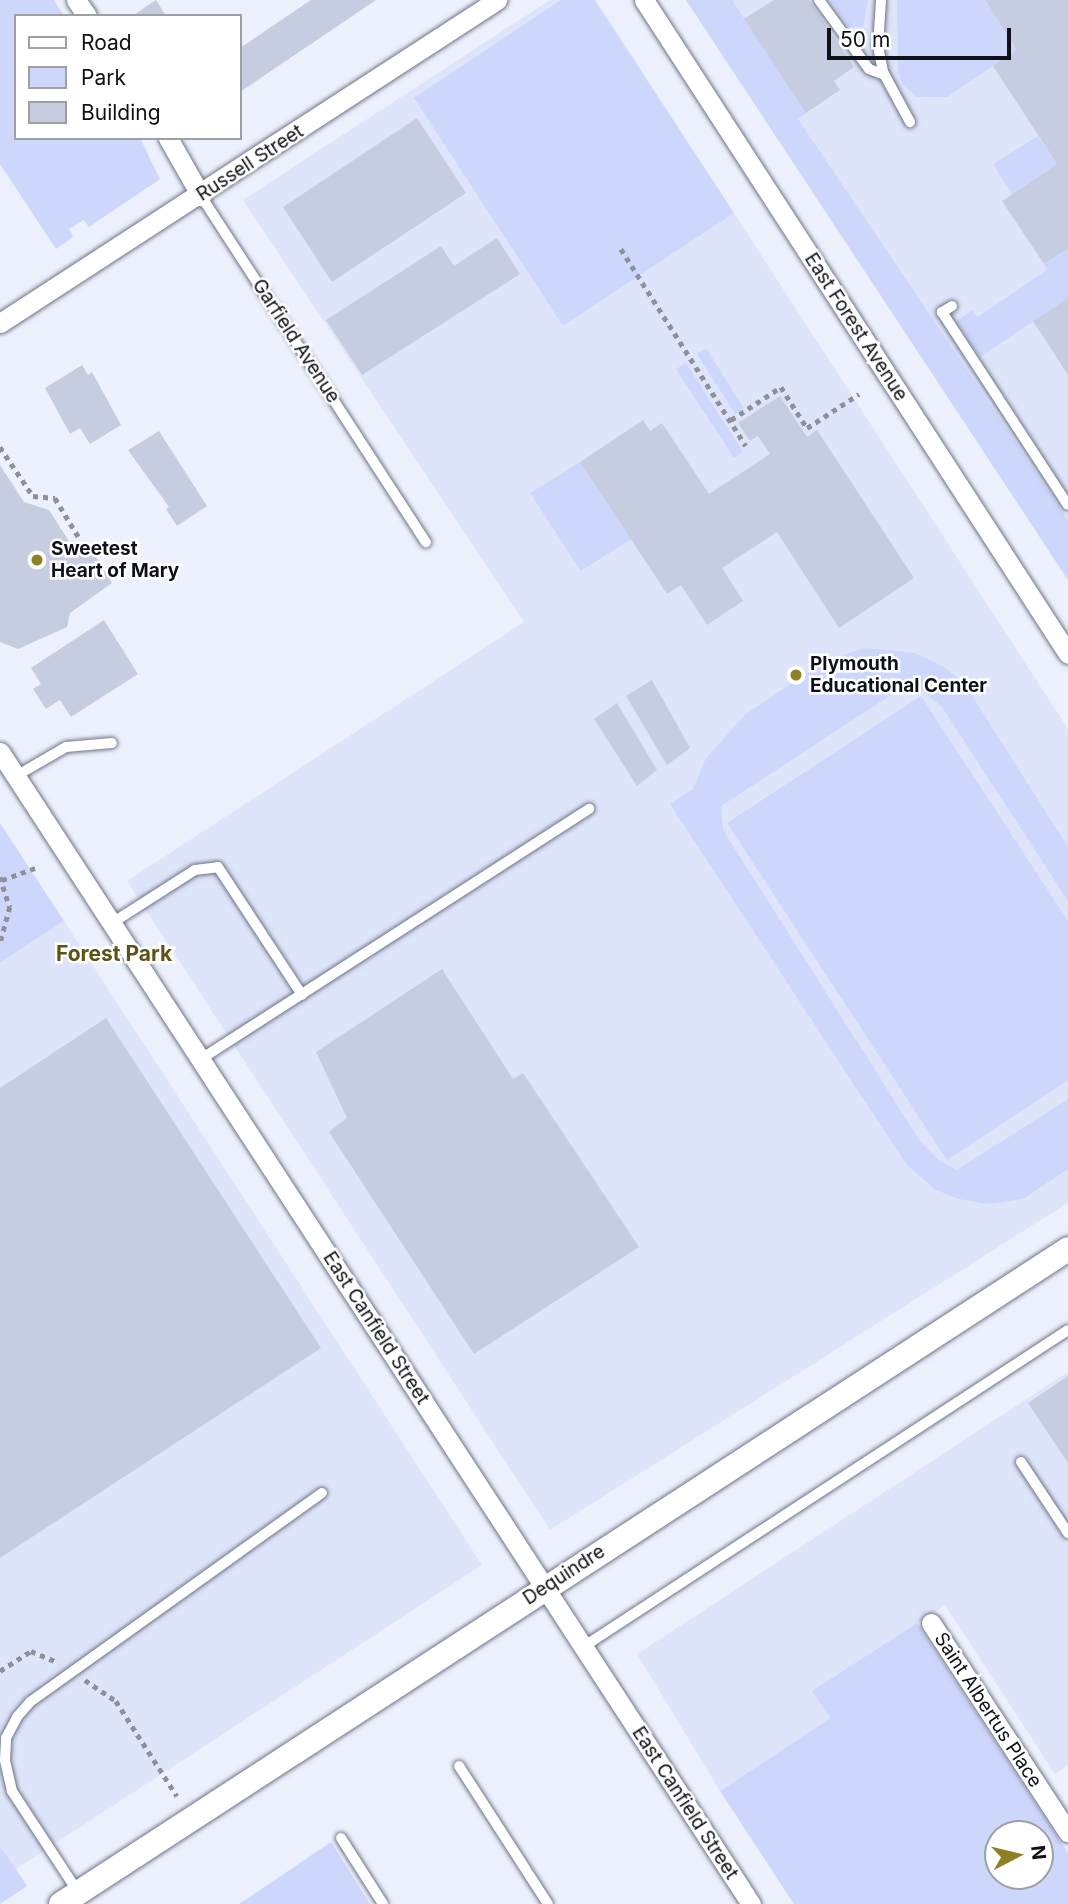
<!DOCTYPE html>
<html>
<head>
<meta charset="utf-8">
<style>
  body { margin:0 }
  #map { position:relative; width:1068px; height:1904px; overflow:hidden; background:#edf1fd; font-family:Inter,sans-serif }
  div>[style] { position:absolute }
  .built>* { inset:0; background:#dee5fa }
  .green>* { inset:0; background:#cdd7fc }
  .building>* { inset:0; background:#c7cde0 }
  .path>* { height:4.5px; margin-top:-2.25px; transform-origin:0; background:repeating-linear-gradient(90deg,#8e919b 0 5px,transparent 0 10px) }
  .roads { filter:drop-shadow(0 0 2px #6f7486) drop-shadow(0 0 2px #6f7486) }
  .service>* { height:10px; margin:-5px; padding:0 5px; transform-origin:5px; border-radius:5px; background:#fff }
  .minor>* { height:19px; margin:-9.5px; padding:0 9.5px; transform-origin:9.5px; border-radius:9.5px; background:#fff }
  .tertiary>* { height:24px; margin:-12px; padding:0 12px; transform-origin:12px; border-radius:12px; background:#fff }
  .dots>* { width:19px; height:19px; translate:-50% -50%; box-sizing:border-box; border:4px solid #fff; border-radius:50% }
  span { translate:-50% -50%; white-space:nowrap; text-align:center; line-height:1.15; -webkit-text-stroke:5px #fff; paint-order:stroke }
  .street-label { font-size:19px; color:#0f1118 }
  .poi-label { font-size:19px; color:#0f1118; font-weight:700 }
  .left { translate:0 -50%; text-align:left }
  .neighbourhood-label { font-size:21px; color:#5e5215; font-weight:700 }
  .legend { position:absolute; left:14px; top:14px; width:228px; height:126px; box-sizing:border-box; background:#fff; border:2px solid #9fa0a3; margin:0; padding:9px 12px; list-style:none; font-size:21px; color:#0f1118 }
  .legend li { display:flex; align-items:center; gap:14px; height:35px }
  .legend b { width:35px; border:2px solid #9fa0a3 }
  .north { position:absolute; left:984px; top:1820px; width:70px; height:70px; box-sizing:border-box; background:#fff; border:2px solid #9fa0a3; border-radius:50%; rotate:83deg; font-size:19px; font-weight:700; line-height:28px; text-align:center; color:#0f1118 }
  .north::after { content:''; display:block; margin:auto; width:24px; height:32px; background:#8f7f25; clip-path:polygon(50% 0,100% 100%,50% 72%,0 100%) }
  .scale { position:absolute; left:827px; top:28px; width:184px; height:32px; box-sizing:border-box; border:4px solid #0f1118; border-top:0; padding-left:9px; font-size:21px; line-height:24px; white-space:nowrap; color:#0f1118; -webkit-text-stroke:5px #fff; paint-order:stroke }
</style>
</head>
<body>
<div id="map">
  <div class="built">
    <i style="clip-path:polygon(550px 0,596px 0,1068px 729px,1068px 1203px,550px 1530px,127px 881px,524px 622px,243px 200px)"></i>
    <i style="clip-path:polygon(686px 0,1068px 0,1068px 580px,717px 42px)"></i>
    <i style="clip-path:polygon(64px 921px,482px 1565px,16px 1869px,27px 1886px,0 1904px,0 963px)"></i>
    <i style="clip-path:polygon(1068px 1372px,1068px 1765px,1055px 1774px,945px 1605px,813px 1691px,830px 1718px,720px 1791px,637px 1654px)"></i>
  </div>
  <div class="green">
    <i style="clip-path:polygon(0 0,54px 0,64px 16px,16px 16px,16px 138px,140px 138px,160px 179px,89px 227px,84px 220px,69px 229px,73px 237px,56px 249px,0 164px)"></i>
    <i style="clip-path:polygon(561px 0,594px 0,734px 213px,563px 326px,414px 98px)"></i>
    <i style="clip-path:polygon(686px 0,732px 0,806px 113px,798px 119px,1068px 520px,1068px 580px)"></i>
    <i style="clip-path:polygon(830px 0,868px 0,863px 27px,849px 27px)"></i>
    <i style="clip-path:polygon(897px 0,985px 0,1017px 50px,947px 97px,917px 97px,903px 85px,898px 72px)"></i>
    <i style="clip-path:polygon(1038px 136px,1057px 164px,1012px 194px,993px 164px)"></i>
    <i style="clip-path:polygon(1068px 248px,1068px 298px,980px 357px,957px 321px,972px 310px,978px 317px,1047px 270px,1044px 264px)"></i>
    <i style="clip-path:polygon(706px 348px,744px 408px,735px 414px,697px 354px)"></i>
    <i style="clip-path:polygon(686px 363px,743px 452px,734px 458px,676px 369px)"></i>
    <i style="clip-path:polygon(580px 462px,631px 539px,581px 571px,530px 493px)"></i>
    <i style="clip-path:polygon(865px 648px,915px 653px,944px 667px,964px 683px,1068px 847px,1068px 901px,942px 707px,911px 682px,721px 806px,723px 830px,920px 1141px,941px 1162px,957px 1170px,1068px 1099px,1068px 1169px,1023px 1199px,988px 1204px,959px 1199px,936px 1190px,906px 1164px,670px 804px,693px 789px,706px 758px,746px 714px,825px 661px)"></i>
    <i style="clip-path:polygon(921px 696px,1068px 921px,1068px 1080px,947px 1160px,727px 823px)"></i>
    <i style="clip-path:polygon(0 823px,64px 921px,0 963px)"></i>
    <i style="clip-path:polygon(evenodd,917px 1623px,1068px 1853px,1068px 1904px,794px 1904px,720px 1791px,830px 1718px,812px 1691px,917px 1623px,998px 1834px,1040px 1834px,1040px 1876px,998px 1876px,998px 1834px)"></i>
    <i style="clip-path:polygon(331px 1842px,370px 1904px,239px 1904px)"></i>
    <i style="clip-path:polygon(0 1846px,27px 1886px,0 1904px)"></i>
  </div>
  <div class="building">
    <i style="clip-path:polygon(156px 0,166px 16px,132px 16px)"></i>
    <i style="clip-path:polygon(311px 0,376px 0,240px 92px,240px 48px)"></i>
    <i style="clip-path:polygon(774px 0,809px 0,854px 67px,834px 81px,840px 90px,806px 113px,744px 19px)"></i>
    <i style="clip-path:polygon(985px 0,1068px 0,1068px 248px,1044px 264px,1002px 201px,1057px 164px,993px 66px,1017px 50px)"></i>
    <i style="clip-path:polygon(417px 118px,466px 193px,332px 282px,283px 207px)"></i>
    <i style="clip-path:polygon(497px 238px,520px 274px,362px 375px,326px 320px,441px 246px,454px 266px)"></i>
    <i style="clip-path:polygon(1068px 298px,1068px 375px,1033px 321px)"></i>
    <i style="clip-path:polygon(82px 365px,88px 375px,92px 372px,121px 425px,90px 444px,80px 428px,70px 434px,45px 388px)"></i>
    <i style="clip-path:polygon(780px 396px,807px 437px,817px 430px,914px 578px,839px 628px,777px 532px,722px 568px,743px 601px,707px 625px,681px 585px,667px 594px,580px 462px,643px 420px,650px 431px,662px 423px,709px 494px,770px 454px,758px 436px,750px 441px,738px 423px)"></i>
    <i style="clip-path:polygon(159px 431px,207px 506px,177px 526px,166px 509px,169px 507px,128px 450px)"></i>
    <i style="clip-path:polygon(0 465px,24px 502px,49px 510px,74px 549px,87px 542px,112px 583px,70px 613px,67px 627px,18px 649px,0 642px)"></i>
    <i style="clip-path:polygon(104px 620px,138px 674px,71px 717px,60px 700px,46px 709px,33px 689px,41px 684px,31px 668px)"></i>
    <i style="clip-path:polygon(652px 680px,690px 748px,667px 765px,626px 696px)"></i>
    <i style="clip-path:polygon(617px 703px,657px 770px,637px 786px,594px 719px)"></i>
    <i style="clip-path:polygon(442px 969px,513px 1079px,523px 1073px,639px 1247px,474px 1354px,329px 1132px,347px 1118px,316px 1052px)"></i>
    <i style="clip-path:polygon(106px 1018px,321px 1348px,0 1558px,0 1088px)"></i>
    <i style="clip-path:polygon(1068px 1376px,1068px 1463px,1028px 1403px)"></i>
  </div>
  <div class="path">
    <i style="left:621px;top:249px;width:233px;rotate:57.6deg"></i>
    <i style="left:731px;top:420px;width:60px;rotate:-33.4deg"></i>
    <i style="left:781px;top:387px;width:49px;rotate:57.6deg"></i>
    <i style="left:807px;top:428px;width:62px;rotate:-33.2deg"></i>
    <i style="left:0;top:447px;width:59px;rotate:56deg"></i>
    <i style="left:33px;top:496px;width:22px;rotate:5deg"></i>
    <i style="left:55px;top:498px;width:50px;rotate:58.8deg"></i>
    <i style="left:0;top:877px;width:32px;rotate:72deg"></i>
    <i style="left:10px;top:907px;width:39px;rotate:105deg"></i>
    <i style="left:2px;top:880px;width:38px;rotate:-20deg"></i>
    <i style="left:0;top:1671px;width:37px;rotate:-33deg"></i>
    <i style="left:31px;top:1651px;width:28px;rotate:23deg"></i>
    <i style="left:85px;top:1680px;width:37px;rotate:34deg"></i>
    <i style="left:116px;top:1701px;width:113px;rotate:57.3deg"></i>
  </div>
  <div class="roads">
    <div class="service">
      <i style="left:819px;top:0;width:85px;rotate:54.1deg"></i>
      <i style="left:869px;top:69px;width:17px;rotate:21deg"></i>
      <i style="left:881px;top:0;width:46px;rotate:93.7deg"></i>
      <i style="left:878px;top:46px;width:26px;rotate:79deg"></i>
      <i style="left:883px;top:72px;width:57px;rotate:61.6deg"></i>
      <i style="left:201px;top:196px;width:413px;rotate:57deg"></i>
      <i style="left:952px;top:306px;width:12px;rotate:149deg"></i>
      <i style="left:942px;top:312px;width:230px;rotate:56.9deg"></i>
      <i style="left:16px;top:776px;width:58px;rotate:-30.1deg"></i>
      <i style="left:66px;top:747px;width:46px;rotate:-5deg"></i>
      <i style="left:112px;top:923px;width:98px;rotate:-32.6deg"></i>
      <i style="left:195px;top:870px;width:23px;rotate:-7deg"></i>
      <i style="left:218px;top:867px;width:153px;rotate:56.7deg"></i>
      <i style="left:201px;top:1059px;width:462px;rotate:-32.8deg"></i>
      <i style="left:1021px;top:1462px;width:85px;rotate:56.5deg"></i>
      <i style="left:583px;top:1647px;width:579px;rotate:-33.17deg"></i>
      <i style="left:459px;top:1766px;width:164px;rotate:57.2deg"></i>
      <i style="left:341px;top:1838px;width:78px;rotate:57.5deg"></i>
      <i style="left:78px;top:1892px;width:121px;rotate:-123.2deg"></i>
      <i style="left:12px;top:1791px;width:32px;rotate:-103deg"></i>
      <i style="left:5px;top:1760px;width:22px;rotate:-87deg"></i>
      <i style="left:6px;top:1738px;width:24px;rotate:-62deg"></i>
      <i style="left:17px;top:1717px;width:20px;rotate:-49deg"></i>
      <i style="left:30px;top:1702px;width:359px;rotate:-35.6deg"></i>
    </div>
    <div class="minor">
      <i style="left:76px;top:0;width:19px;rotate:55deg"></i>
      <i style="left:644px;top:0;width:779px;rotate:57.04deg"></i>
      <i style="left:168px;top:138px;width:67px;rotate:60.4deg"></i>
      <i style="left:0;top:323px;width:593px;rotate:-33.02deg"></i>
      <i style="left:0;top:752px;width:1375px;rotate:56.9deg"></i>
      <i style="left:931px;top:1623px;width:250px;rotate:56.8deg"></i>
    </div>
    <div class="tertiary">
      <i style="left:61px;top:1904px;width:1201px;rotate:-33.04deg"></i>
    </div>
  </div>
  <div class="dots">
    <i style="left:37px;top:560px;background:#8f7f25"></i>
    <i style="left:796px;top:675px;background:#8f7f25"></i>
  </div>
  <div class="street-label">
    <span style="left:250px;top:163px;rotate:-33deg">Russell Street</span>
    <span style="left:856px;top:327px;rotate:57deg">East Forest Avenue</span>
    <span style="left:296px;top:341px;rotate:57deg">Garfield Avenue</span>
    <span style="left:376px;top:1328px;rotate:57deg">East Canfield Street</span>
    <span style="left:564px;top:1575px;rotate:-33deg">Dequindre</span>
    <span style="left:988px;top:1710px;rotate:57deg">Saint Albertus Place</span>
    <span style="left:685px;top:1803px;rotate:57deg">East Canfield Street</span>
  </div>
  <div class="poi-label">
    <span class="left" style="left:51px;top:560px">Sweetest<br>Heart of Mary</span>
    <span class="left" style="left:810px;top:675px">Plymouth<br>Educational Center</span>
  </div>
  <div class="neighbourhood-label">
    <span style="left:114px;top:954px">Forest Park</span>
  </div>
  <ul class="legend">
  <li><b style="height:9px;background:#fff"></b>Road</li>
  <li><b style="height:19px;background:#cdd7fc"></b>Park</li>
  <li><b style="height:19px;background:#c7cde0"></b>Building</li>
  </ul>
  <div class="north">N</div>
  <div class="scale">50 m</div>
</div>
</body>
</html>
